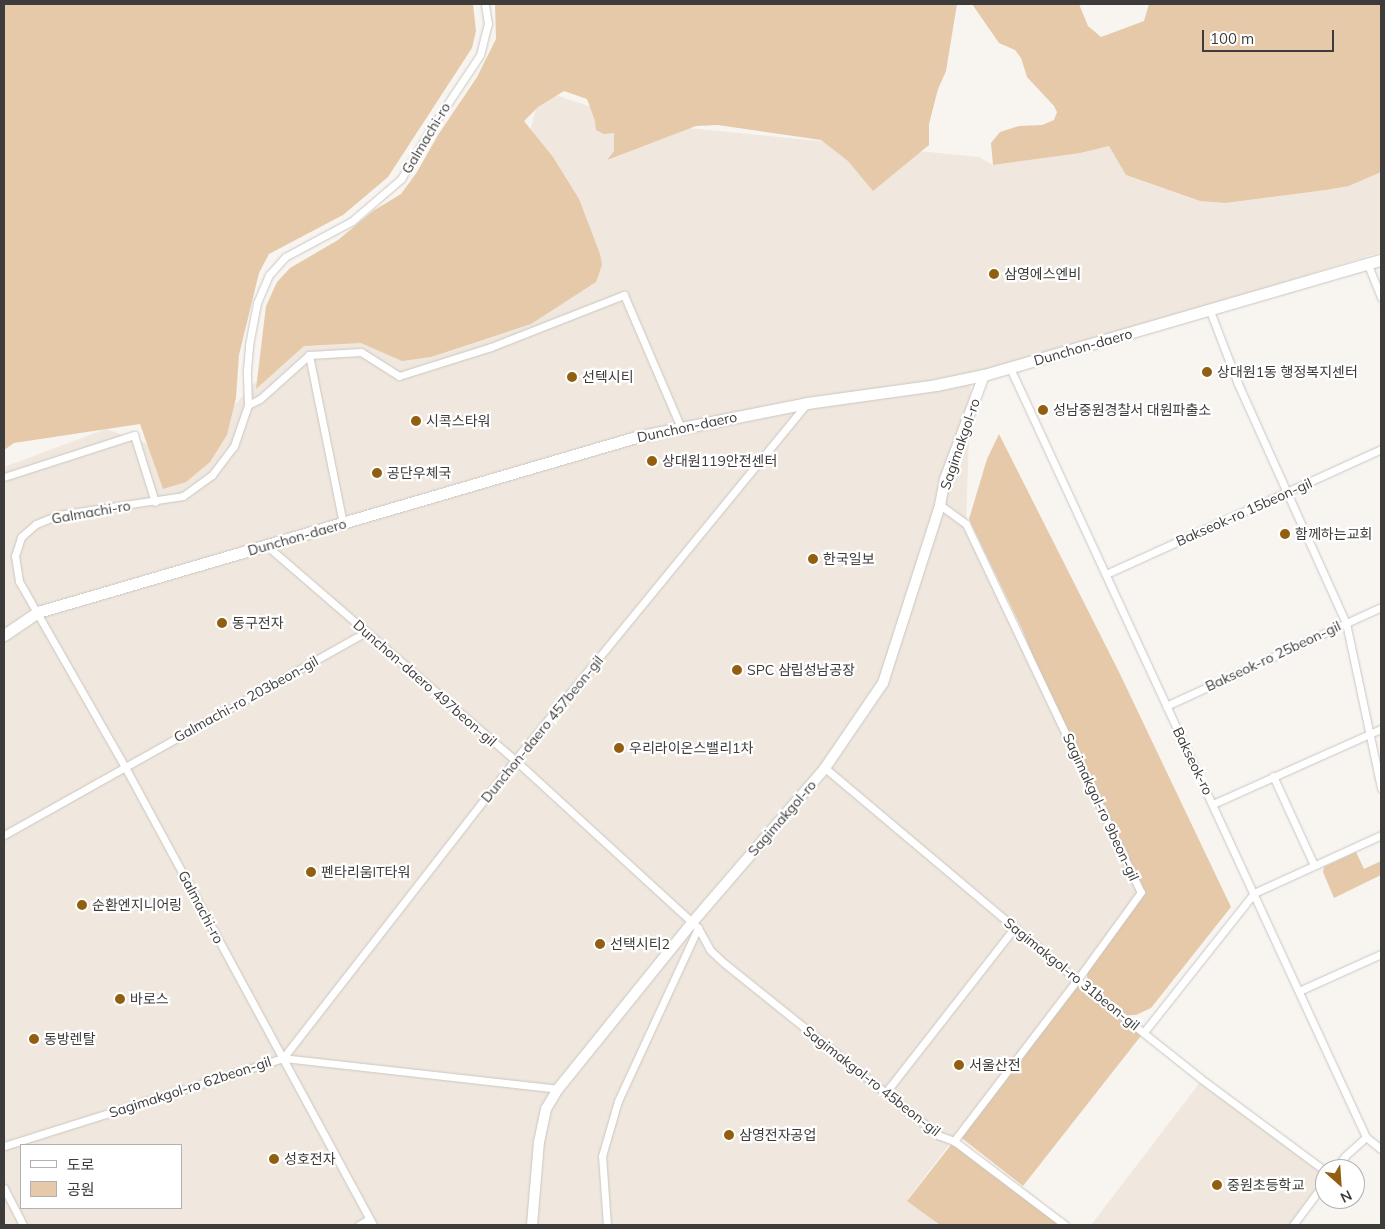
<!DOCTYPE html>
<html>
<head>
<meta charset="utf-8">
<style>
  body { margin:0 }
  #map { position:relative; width:1385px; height:1229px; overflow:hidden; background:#f8f5f1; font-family:Mulish,"Noto Sans KR",sans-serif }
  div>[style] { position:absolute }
  .built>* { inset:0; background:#f0e8de }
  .green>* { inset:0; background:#e5c9a9 }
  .roads { filter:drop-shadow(0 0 1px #c9c6c2) drop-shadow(0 0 1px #c9c6c2) }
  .street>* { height:7px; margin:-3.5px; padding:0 3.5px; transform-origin:3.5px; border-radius:3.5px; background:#fff }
  .secondary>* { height:10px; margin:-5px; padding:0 5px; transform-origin:5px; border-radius:5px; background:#fff }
  .primary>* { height:11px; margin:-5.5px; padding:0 5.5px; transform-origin:5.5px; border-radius:5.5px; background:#fff }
  .dots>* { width:14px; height:14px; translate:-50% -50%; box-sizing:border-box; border:2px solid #fff; border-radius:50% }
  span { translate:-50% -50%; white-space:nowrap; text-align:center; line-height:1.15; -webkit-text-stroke:4.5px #fff; paint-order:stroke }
  .street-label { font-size:14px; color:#3e3c3b }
  .poi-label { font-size:14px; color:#3e3c3b }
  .left { translate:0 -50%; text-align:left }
  .frame { position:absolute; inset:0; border:5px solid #3e3c3b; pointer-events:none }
  .legend { position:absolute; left:20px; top:1144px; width:162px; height:65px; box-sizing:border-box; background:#fff; border:1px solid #b2b1b1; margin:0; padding:6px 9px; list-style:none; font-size:15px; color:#3e3c3b }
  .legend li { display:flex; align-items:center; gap:10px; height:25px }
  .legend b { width:25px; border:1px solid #b2b1b1 }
  .north { position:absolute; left:1315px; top:1159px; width:50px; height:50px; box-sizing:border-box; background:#fff; border:1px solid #b2b1b1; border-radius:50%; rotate:154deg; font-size:14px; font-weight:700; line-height:20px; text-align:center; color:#3e3c3b }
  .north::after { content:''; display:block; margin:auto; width:18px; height:22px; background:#925f11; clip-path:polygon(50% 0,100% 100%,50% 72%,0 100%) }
  .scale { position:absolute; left:1202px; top:30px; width:132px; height:22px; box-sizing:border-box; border:2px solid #3e3c3b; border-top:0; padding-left:6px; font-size:15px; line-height:18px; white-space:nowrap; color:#3e3c3b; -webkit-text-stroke:4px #fff; paint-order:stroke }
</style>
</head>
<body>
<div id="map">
  <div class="built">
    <i style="clip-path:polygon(evenodd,541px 90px,639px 123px,979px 157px,993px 165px,1110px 146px,1126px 175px,1200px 201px,1225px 203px,1326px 190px,1349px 186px,1381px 172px,1381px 252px,971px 380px,966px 524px,1141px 892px,907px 1200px,940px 1225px,4px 1225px,4px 467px,106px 429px,186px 457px,294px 341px,525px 150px,541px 90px,21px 1145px,181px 1145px,181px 1208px,21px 1208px,21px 1145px)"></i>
    <i style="clip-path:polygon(1201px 1081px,1325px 1176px,1325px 1182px,1292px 1225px,1091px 1225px)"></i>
  </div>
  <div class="green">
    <i style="clip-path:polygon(4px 4px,473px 4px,476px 31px,472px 48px,388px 177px,343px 215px,269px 254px,259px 273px,239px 355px,236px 398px,227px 435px,210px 462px,186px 482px,163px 489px,140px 424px,14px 443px,4px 450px)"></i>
    <i style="clip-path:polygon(495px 4px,957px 4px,946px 71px,938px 89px,929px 124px,929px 145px,873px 191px,848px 161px,821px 140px,718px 125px,696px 126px,607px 160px,614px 151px,614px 133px,604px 134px,596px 130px,595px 121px,587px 99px,564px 91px,538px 107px,524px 121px,553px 157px,579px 199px,600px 254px,602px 265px,596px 282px,531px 324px,431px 357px,402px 361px,361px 343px,304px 346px,256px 389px,266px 306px,277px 282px,290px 268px,338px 240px,373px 211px,401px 194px,417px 172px,438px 135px,477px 77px,496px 39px)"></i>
    <i style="clip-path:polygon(972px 4px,1079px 4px,1088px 26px,1101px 37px,1144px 21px,1149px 4px,1381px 4px,1381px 172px,1349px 186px,1326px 190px,1225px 203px,1200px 201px,1126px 175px,1109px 146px,1080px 153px,993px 165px,991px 143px,1000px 132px,1019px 126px,1042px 125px,1054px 120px,1057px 112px,1054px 106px,1027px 77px,1021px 58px,1015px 50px,999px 43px)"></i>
    <i style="clip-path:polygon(999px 434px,1119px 672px,1231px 907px,1151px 1008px,1136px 1015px,1126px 1015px,1091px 989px,1087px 977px,1088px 971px,1141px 899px,1144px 891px,1095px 786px,1045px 686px,1022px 629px,969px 519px,987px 459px)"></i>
    <i style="clip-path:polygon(1356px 852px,1364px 869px,1381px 861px,1381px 875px,1334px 898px,1323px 872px,1324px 867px)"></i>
    <i style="clip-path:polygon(1077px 980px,1144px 1032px,1023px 1186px,959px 1136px)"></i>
    <i style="clip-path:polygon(954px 1141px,1066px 1225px,940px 1225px,907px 1201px)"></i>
  </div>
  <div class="roads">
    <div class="street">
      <i style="left:1368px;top:265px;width:35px;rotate:68deg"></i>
      <i style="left:1210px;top:311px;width:78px;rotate:69deg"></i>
      <i style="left:1238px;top:384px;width:262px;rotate:65.7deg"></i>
      <i style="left:1346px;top:623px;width:169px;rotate:78deg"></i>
      <i style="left:309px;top:355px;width:172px;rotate:78.6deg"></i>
      <i style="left:1010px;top:368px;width:847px;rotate:65.16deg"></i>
      <i style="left:1366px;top:1137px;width:19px;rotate:39deg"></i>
      <i style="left:248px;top:405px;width:13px;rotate:-27deg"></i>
      <i style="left:260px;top:399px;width:66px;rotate:-41.9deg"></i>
      <i style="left:309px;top:355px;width:52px;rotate:-3.3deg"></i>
      <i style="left:361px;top:352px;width:45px;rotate:32.3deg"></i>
      <i style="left:399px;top:376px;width:96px;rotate:-17.5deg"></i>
      <i style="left:491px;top:347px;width:143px;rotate:-21.4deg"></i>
      <i style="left:624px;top:295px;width:145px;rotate:66.8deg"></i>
      <i style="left:4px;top:477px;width:137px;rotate:-17.9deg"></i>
      <i style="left:134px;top:435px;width:70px;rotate:72.6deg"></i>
      <i style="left:940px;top:505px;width:32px;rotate:36deg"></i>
      <i style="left:966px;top:524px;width:407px;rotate:64.6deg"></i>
      <i style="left:1141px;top:892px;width:109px;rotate:126deg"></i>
      <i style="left:1077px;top:980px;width:203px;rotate:127.4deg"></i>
      <i style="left:267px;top:546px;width:328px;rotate:40.8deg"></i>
      <i style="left:515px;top:760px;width:240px;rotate:42.5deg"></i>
      <i style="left:692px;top:922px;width:8px;rotate:45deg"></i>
      <i style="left:698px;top:928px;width:25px;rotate:61deg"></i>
      <i style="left:710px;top:950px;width:19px;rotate:43deg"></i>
      <i style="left:724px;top:963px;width:275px;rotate:38.8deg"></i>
      <i style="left:938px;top:1135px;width:17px;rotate:21deg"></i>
      <i style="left:954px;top:1141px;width:139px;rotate:37.1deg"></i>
      <i style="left:1106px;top:574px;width:302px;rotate:-24.4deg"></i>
      <i style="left:1166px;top:706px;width:237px;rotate:-24.7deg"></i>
      <i style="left:825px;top:768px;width:329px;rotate:40.1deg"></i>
      <i style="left:1077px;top:980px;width:157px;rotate:38.5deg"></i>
      <i style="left:1200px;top:1078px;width:156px;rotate:36.6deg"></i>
      <i style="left:1273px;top:776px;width:98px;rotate:65.3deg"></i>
      <i style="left:1213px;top:804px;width:184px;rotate:-24.1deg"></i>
      <i style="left:4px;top:835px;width:415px;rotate:-29.3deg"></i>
      <i style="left:1299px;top:991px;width:90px;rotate:-24.3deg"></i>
      <i style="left:1144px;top:1032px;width:177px;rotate:-51.6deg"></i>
      <i style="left:1254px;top:893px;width:140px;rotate:-24.5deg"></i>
      <i style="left:283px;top:1058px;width:378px;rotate:-52.1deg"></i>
      <i style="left:515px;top:760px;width:461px;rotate:-50.7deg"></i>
      <i style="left:886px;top:1092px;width:208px;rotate:-52deg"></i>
      <i style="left:4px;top:1146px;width:293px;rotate:-17.5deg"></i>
      <i style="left:283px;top:1058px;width:277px;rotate:6.4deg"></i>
      <i style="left:1335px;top:1169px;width:16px;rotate:-52deg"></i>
      <i style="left:1345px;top:1156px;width:28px;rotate:-42deg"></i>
      <i style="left:4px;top:1188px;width:42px;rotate:62.8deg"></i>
      <i style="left:359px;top:1225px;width:12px;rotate:-31deg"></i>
      <i style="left:373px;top:1225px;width:521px;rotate:-118.43deg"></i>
      <i style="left:125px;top:767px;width:214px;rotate:-119.7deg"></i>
      <i style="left:19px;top:581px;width:25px;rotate:-99deg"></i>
      <i style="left:15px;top:556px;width:20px;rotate:-72deg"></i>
      <i style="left:21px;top:537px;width:20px;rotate:-41deg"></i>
      <i style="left:36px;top:524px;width:24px;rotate:-22deg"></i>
      <i style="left:58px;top:515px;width:126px;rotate:-8.6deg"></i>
      <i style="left:183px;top:496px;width:36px;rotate:-36deg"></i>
      <i style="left:212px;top:475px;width:36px;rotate:-53deg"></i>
      <i style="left:234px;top:446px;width:43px;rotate:-71.1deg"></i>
      <i style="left:248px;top:405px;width:35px;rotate:-92deg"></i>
      <i style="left:247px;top:370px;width:25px;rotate:-85deg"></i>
      <i style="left:249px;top:345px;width:43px;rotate:-79.2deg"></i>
      <i style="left:257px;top:303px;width:30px;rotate:-67deg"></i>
      <i style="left:269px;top:275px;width:24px;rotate:-48deg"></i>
      <i style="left:285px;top:257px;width:76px;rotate:-28.2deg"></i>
      <i style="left:352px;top:221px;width:65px;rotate:-40.6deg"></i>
      <i style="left:401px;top:179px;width:57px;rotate:-59.4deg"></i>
      <i style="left:430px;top:130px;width:90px;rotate:-56.3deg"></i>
      <i style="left:480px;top:55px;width:32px;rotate:-76deg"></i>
      <i style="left:488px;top:24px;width:20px;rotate:-99deg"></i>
      <i style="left:607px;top:1225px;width:69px;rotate:-94.1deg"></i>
      <i style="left:602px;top:1156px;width:57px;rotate:-73.8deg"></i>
      <i style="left:618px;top:1101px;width:191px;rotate:-65.2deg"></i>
      <i style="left:1293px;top:1225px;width:54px;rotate:-53.3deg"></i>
    </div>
    <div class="secondary">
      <i style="left:532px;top:1225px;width:83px;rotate:-85.2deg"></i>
      <i style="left:539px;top:1142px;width:34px;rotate:-78deg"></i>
      <i style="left:546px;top:1109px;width:23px;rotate:-59deg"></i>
      <i style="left:558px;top:1089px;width:212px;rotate:-51.1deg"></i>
      <i style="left:691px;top:924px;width:206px;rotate:-49.3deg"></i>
      <i style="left:825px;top:768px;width:103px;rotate:-55.7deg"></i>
      <i style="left:883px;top:683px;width:187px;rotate:-72.2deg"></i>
      <i style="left:940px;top:505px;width:26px;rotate:-79deg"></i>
      <i style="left:945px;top:479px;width:111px;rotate:-69.4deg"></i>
    </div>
    <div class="primary">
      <i style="left:4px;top:635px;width:41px;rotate:-34.1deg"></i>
      <i style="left:38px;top:612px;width:623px;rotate:-16.31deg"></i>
      <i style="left:636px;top:437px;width:174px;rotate:-11.2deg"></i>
      <i style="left:807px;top:403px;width:130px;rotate:-7.9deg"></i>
      <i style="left:936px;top:385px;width:49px;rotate:-11.8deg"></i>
      <i style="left:984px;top:375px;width:413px;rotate:-16.2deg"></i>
    </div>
  </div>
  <div class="dots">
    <i style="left:994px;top:274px;background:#925f11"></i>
    <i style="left:1207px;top:372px;background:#925f11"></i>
    <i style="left:572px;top:377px;background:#925f11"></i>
    <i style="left:1043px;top:410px;background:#925f11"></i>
    <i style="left:416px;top:421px;background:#925f11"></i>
    <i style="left:652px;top:461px;background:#925f11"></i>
    <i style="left:377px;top:473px;background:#925f11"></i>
    <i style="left:1285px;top:534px;background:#925f11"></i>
    <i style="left:813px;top:559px;background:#925f11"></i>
    <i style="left:222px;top:623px;background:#925f11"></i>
    <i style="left:737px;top:670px;background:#925f11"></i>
    <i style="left:619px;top:748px;background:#925f11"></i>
    <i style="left:311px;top:872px;background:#925f11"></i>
    <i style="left:82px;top:905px;background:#925f11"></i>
    <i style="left:600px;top:944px;background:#925f11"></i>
    <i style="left:120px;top:999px;background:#925f11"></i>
    <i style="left:34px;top:1039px;background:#925f11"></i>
    <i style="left:959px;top:1065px;background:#925f11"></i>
    <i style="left:729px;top:1135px;background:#925f11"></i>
    <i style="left:274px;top:1159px;background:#925f11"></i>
    <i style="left:1217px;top:1185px;background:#925f11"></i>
  </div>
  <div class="street-label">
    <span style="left:426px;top:138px;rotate:-59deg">Galmachi-ro</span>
    <span style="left:1083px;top:347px;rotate:-16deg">Dunchon-daero</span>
    <span style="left:687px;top:427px;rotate:-12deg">Dunchon-daero</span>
    <span style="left:960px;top:444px;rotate:-71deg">Sagimakgol-ro</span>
    <span style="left:91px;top:512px;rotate:-10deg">Galmachi-ro</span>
    <span style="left:1244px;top:512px;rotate:-24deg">Bakseok-ro 15beon-gil</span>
    <span style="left:297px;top:537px;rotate:-16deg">Dunchon-daero</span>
    <span style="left:1273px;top:656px;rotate:-25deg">Bakseok-ro 25beon-gil</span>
    <span style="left:425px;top:683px;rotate:41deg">Dunchon-daero 497beon-gil</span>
    <span style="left:246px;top:699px;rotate:-29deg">Galmachi-ro 203beon-gil</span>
    <span style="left:542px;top:729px;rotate:-51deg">Dunchon-daero 457beon-gil</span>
    <span style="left:1193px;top:761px;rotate:64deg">Bakseok-ro</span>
    <span style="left:1101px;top:807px;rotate:65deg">Sagimakgol-ro 9beon-gil</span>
    <span style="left:782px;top:818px;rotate:-49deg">Sagimakgol-ro</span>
    <span style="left:201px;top:907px;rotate:62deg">Galmachi-ro</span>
    <span style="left:1072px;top:974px;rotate:39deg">Sagimakgol-ro 31beon-gil</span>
    <span style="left:872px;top:1081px;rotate:38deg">Sagimakgol-ro 45beon-gil</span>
    <span style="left:190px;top:1087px;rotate:-18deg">Sagimakgol-ro 62beon-gil</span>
  </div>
  <div class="poi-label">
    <span class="left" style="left:1004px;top:274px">삼영에스엔비</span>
    <span class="left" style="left:1217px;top:372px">상대원1동 행정복지센터</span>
    <span class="left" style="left:582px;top:377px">선텍시티</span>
    <span class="left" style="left:1053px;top:410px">성남중원경찰서 대원파출소</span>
    <span class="left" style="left:426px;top:421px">시콕스타워</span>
    <span class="left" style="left:662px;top:461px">상대원119안전센터</span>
    <span class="left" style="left:387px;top:473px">공단우체국</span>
    <span class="left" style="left:1295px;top:534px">함께하는교회</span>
    <span class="left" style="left:823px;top:559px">한국일보</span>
    <span class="left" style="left:232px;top:623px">동구전자</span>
    <span class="left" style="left:747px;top:670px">SPC 삼립성남공장</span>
    <span class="left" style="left:629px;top:748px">우리라이온스밸리1차</span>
    <span class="left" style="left:321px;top:872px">펜타리움IT타워</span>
    <span class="left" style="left:92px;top:905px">순환엔지니어링</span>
    <span class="left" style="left:610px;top:944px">선택시티2</span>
    <span class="left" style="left:130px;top:999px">바로스</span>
    <span class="left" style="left:44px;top:1039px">동방렌탈</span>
    <span class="left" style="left:969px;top:1065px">서울산전</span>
    <span class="left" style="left:739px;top:1135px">삼영전자공업</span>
    <span class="left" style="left:284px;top:1159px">성호전자</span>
    <span class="left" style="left:1227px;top:1185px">중원초등학교</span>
  </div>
  <div class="frame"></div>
  <ul class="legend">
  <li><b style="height:6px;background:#fff"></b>도로</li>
  <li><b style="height:14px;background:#e5c9a9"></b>공원</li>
  </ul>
  <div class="north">N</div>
  <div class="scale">100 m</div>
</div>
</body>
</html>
